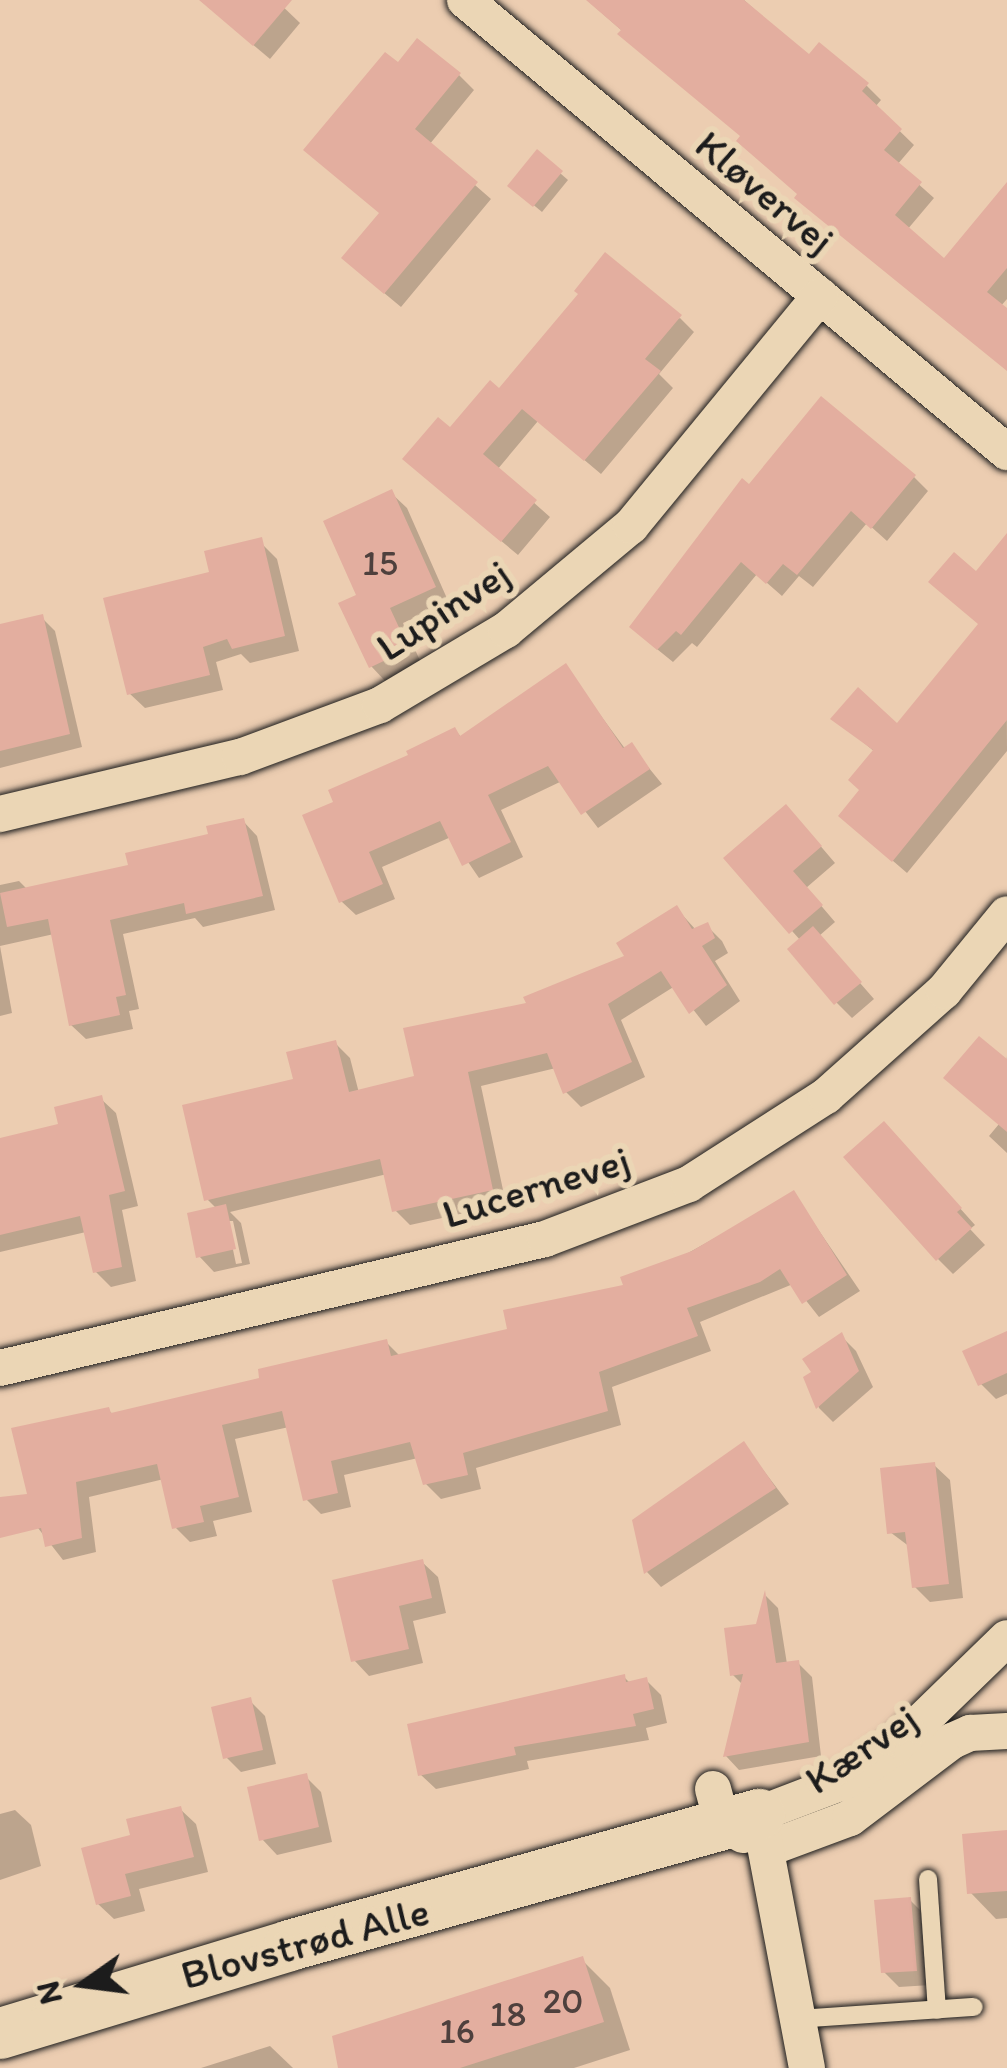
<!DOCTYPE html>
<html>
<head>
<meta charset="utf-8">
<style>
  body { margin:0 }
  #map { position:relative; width:1007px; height:2068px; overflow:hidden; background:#eccdb1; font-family:Itim,sans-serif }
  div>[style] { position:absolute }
  .shadow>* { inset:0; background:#0003 }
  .building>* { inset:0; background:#e3ae9f }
  .roads { filter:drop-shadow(0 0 3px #1c1c1c) drop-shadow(0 0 3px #1c1c1c) }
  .lane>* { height:18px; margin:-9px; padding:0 9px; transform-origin:9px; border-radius:9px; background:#ebd6b5 }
  .street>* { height:36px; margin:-18px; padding:0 18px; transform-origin:18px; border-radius:18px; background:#ebd6b5 }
  .secondary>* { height:51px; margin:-25.5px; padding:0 25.5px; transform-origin:25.5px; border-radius:25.5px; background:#ebd6b5 }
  span { translate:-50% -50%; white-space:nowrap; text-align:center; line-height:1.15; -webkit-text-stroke:12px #ebd6b5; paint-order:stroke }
  .number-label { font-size:36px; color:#4e403d }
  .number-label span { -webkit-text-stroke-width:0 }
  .street-label { font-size:42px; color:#1c1c1c }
  .north { position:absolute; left:24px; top:1924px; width:120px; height:120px; -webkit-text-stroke:9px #ebd6b5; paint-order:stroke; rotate:256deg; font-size:33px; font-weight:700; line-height:48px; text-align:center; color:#1c1c1c }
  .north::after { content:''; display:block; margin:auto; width:42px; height:54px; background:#1c1c1c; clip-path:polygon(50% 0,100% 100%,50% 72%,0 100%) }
</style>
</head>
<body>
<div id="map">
  <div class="shadow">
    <i style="clip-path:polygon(200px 0,276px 0,300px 23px,270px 59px)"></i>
    <i style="clip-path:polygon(587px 0,744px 0,809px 58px,819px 46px,867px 86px,881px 100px,875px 107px,914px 145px,897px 165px,934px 198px,907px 230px,944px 262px,1007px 219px,1007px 299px,1000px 307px,1007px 312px,1007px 370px,800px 195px,743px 137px)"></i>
    <i style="clip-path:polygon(398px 67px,459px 75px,474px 90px,429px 145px,491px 199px,401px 307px,360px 273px,382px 214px)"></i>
    <i style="clip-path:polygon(538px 154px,568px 180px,542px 212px,518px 192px)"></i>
    <i style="clip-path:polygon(680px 318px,694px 332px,659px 374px,673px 388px,601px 474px,538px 421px,497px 470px,550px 517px,518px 555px,421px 474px,450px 431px,500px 392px)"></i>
    <i style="clip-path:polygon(914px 477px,928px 491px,887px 541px,867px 523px,813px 587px,799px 576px,782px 596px,757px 574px,697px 647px,692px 643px,673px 662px,647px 641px,750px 488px)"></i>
    <i style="clip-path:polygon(391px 493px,407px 508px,449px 603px,403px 623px,422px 665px,386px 682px,371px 666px,360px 596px)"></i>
    <i style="clip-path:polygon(1006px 538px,1007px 751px,907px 873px,856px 829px,875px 752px,834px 718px,898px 728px,981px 625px,976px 575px)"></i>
    <i style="clip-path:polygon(261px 543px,277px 559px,299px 651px,250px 663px,241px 654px,216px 662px,223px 690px,145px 708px,129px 693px,213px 575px)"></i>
    <i style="clip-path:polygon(42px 618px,55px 631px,82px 747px,0 768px,0 627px)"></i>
    <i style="clip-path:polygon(565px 667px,626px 750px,631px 746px,662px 784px,598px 828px,562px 781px,501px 810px,523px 857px,479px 878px,451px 837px,382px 867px,395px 899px,356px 915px,341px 901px,337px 803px,455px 730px,462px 738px)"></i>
    <i style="clip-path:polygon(243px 821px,257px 836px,275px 910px,203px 927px,195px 918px,123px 934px,139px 1009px,129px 1011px,133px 1029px,86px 1039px,71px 1025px,54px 934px,0 946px,0 885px,19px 881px,28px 890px,132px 868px)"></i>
    <i style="clip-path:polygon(806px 829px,835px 863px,806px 888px,835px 922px,819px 936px,874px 999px,852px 1018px,837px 1003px,801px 941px,727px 858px)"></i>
    <i style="clip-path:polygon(evenodd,677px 909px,696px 930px,707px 926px,722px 941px,728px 953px,715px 961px,740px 1001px,706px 1026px,675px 986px,621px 1020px,645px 1077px,581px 1107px,566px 1092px,556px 1068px,481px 1086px,506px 1204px,410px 1225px,395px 1210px,387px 1174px,230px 1212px,241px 1223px,250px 1264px,214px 1272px,199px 1256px,217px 1209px,207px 1199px,297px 1081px,335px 1043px,350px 1058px,359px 1093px,417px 1078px,530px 1005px,628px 958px,677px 909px,227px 1221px,233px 1221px,242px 1263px,236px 1264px,227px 1221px)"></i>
    <i style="clip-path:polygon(0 946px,12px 1013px,0 1016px)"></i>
    <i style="clip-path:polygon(1007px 1056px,1007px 1153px,989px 1136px,999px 1124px)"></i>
    <i style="clip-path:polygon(101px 1099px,116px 1113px,138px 1206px,122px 1210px,136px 1281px,111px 1287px,96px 1272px,86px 1232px,0 1252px,0 1141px,61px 1126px)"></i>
    <i style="clip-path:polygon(899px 1140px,975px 1225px,970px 1229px,985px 1245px,953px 1274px,938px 1259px)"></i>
    <i style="clip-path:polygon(794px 1194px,860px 1291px,819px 1317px,793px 1284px,700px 1322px,711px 1351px,612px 1387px,621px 1425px,476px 1468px,481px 1489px,441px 1499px,426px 1484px,418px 1458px,344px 1475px,351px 1507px,321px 1514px,306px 1499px,289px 1427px,235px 1439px,252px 1512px,213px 1521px,217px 1536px,190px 1542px,175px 1527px,164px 1479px,89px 1497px,96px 1552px,63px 1560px,38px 1528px,108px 1410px,114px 1415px,263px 1380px,386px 1342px,401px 1357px,511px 1331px,627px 1287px)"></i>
    <i style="clip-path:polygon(1007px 1334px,1007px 1394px,996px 1399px,981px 1384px)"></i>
    <i style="clip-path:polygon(841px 1336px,856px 1351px,873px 1387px,833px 1422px,819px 1408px,807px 1378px)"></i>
    <i style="clip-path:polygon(744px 1445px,789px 1504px,661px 1587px,647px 1572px,635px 1521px)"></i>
    <i style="clip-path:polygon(934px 1465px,950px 1480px,963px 1598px,930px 1602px,915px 1587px,910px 1547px,890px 1532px)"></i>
    <i style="clip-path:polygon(422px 1562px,438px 1577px,446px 1613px,413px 1621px,423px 1663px,369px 1676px,354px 1660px)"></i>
    <i style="clip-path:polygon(766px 1596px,778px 1608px,787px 1664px,798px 1663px,812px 1677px,821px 1756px,739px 1770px,726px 1756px,744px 1686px,733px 1675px,758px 1627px)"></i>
    <i style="clip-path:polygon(624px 1677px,631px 1684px,646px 1680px,661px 1695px,667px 1723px,646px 1728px,649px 1740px,527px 1761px,529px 1769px,436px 1789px,421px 1775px)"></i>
    <i style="clip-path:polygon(250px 1701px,265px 1716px,276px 1764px,241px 1772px,226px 1757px)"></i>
    <i style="clip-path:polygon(306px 1777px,321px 1792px,332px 1842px,277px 1855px,262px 1839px)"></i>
    <i style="clip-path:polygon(180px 1809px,196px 1824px,208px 1872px,139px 1889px,145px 1911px,114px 1919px,98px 1904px,134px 1837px)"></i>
    <i style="clip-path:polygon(15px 1810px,31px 1825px,41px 1866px,0 1880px,0 1814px)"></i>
    <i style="clip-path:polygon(1007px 1833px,1007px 1918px,996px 1919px,970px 1892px)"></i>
    <i style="clip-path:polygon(910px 1900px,925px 1915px,931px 1985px,899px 1987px,884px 1972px)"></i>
    <i style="clip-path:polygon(582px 1960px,610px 1988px,630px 2050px,574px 2068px,341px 2068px)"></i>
    <i style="clip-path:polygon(270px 2046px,293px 2068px,201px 2068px)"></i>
  </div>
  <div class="building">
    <i style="clip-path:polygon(199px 0,292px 0,253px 46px)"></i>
    <i style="clip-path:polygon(586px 0,744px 0,809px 54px,819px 42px,869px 83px,862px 91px,902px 129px,884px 150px,922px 182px,895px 215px,944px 258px,1007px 182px,1007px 268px,987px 292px,1007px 308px,1007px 371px,794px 198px,797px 194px,736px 141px,740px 136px,617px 34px,621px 30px)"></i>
    <i style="clip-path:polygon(417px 38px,461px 73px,415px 129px,478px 182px,384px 294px,341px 258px,379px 213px,303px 150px,385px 52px,398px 62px)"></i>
    <i style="clip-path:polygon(537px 149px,563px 171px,533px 207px,507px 186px)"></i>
    <i style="clip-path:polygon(605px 252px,682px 315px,645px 359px,661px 371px,584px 461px,522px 409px,483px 454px,537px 500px,501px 542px,402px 459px,438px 417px,450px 427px,490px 380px,499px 388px,578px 294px,574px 291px)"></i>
    <i style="clip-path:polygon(821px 396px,916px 475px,871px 529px,851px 511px,797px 575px,783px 564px,766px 584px,741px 562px,681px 635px,676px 631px,657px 650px,629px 627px,742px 478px,749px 484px)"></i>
    <i style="clip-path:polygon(392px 489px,436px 587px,390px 608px,409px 649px,369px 668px,338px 603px,356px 595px,323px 521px)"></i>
    <i style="clip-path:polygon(1007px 533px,1007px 720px,892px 862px,838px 816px,859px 790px,848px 780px,873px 750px,830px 719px,858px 687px,897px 723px,978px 624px,928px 582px,954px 552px,976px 571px)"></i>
    <i style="clip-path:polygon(262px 537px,285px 636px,232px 649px,227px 639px,203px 647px,210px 675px,127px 695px,103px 598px,209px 572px,204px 551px)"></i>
    <i style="clip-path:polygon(43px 614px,70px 734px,0 751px,0 624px)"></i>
    <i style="clip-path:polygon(566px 663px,623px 748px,632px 742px,650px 769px,581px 815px,548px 766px,488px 795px,511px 842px,462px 866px,440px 821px,369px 852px,383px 884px,339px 903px,302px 815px,333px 802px,328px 790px,408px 755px,406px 751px,455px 727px,460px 736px)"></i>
    <i style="clip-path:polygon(786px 804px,822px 846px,793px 871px,823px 905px,789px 934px,723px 858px)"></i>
    <i style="clip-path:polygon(244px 818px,263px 896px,186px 914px,184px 903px,110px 920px,126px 995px,116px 997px,120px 1015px,69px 1026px,48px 919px,7px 927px,0 893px,128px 865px,125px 853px,208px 834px,206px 826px)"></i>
    <i style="clip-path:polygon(677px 905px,692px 929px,708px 922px,715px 938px,702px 946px,727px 985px,689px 1014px,661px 971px,608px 1004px,632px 1062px,563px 1094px,547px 1053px,468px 1072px,493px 1190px,392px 1212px,380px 1159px,204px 1201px,182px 1105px,293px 1079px,286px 1052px,336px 1040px,349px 1092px,414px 1076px,403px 1028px,526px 1003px,523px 997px,624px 956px,616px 943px)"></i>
    <i style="clip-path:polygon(813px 926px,862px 982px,834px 1005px,787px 949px)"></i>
    <i style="clip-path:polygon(979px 1036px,1007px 1059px,1007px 1132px,943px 1078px)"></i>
    <i style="clip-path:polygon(102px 1095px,125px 1191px,109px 1195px,122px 1267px,93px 1273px,80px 1216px,0 1235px,0 1138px,58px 1124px,54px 1107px)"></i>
    <i style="clip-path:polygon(884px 1121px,962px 1208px,957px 1212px,972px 1228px,936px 1261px,843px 1157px)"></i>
    <i style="clip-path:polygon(794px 1190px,847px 1275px,802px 1304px,780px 1269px,760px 1282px,687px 1308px,698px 1336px,599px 1372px,608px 1411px,463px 1453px,468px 1475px,423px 1485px,410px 1442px,331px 1461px,338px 1493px,303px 1501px,282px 1411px,222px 1425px,239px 1497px,200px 1506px,204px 1522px,172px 1529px,157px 1464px,76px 1482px,82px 1538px,45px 1547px,41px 1528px,0 1538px,0 1497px,27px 1494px,11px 1428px,109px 1407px,111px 1413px,259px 1378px,258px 1369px,387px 1339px,391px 1356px,507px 1329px,503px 1310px,623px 1285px,620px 1277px,692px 1251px)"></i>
    <i style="clip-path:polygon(226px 1204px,236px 1249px,196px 1258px,187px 1213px)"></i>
    <i style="clip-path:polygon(1007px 1331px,1007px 1373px,978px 1386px,962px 1351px)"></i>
    <i style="clip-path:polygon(842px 1332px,859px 1371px,816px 1409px,803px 1377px,811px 1372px,802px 1359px)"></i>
    <i style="clip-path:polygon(744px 1441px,776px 1488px,644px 1574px,632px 1520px)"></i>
    <i style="clip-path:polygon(935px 1462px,949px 1584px,912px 1588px,905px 1532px,887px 1534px,880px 1468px)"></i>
    <i style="clip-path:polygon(423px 1559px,432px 1598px,399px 1606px,409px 1649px,351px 1662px,332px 1580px)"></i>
    <i style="clip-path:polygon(765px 1590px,776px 1663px,799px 1660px,809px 1742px,723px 1757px,743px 1674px,730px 1676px,724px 1628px,756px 1624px)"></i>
    <i style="clip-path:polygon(625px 1674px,626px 1682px,647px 1677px,654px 1709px,633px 1714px,636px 1726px,514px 1747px,516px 1755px,418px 1776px,407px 1724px)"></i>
    <i style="clip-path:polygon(251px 1697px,263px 1750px,223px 1759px,211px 1707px)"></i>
    <i style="clip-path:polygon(307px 1773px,319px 1827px,259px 1841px,247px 1787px)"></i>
    <i style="clip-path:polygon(181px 1806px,194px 1857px,125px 1874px,131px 1896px,96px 1905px,81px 1848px,130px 1835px,126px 1819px)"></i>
    <i style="clip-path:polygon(1007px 1830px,1007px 1891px,967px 1894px,962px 1834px)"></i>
    <i style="clip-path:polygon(911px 1897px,917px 1971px,881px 1973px,874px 1900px)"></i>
    <i style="clip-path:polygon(583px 1956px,604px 2022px,460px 2068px,338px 2068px,332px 2036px)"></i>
  </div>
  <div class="roads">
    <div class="lane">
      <i style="left:928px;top:1879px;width:131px;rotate:86.1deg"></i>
      <i style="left:797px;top:2019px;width:177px;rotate:-3.9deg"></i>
    </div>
    <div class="street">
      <i style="left:465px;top:0;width:706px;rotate:39.83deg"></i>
      <i style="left:0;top:814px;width:247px;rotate:-13.4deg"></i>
      <i style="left:240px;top:757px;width:149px;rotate:-20.4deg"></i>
      <i style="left:380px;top:705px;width:147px;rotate:-30.8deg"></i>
      <i style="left:506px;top:630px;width:163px;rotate:-39.8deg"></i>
      <i style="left:631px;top:526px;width:298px;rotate:-50.6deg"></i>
      <i style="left:0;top:1368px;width:560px;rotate:-13.32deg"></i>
      <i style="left:545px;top:1239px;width:154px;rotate:-20.9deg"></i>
      <i style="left:689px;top:1184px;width:163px;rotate:-32.7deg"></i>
      <i style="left:826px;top:1096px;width:158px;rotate:-41.7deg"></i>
      <i style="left:944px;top:991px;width:99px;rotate:-50.7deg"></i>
      <i style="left:713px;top:1789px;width:35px;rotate:75deg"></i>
      <i style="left:722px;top:1823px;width:24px;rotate:30deg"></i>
      <i style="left:767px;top:1849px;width:89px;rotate:-20.5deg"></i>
      <i style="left:850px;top:1818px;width:128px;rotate:-37deg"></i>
      <i style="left:952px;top:1741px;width:20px;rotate:-24deg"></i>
      <i style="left:970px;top:1733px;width:37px;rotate:-3deg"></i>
      <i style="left:807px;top:2068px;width:258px;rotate:-100.7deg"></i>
      <i style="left:759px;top:1814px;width:95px;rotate:-20.9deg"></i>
      <i style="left:848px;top:1780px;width:57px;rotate:-35.1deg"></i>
      <i style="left:895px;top:1747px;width:156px;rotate:-44.2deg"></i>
    </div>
    <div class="secondary">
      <i style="left:0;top:2033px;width:302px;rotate:-16.9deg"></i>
      <i style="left:289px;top:1945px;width:488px;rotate:-15.6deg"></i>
    </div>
  </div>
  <div class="number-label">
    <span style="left:380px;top:563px">15</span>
    <span style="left:563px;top:2001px">20</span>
    <span style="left:508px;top:2014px">18</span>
    <span style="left:457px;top:2031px">16</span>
  </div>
  <div class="street-label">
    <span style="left:765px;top:192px;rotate:40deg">Kløvervej</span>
    <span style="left:443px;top:610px;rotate:-33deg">Lupinvej</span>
    <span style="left:536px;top:1187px;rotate:-17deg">Lucernevej</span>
    <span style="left:861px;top:1749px;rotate:-34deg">Kærvej</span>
    <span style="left:305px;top:1943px;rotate:-15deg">Blovstrød Alle</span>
  </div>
  <div class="north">N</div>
</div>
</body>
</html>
